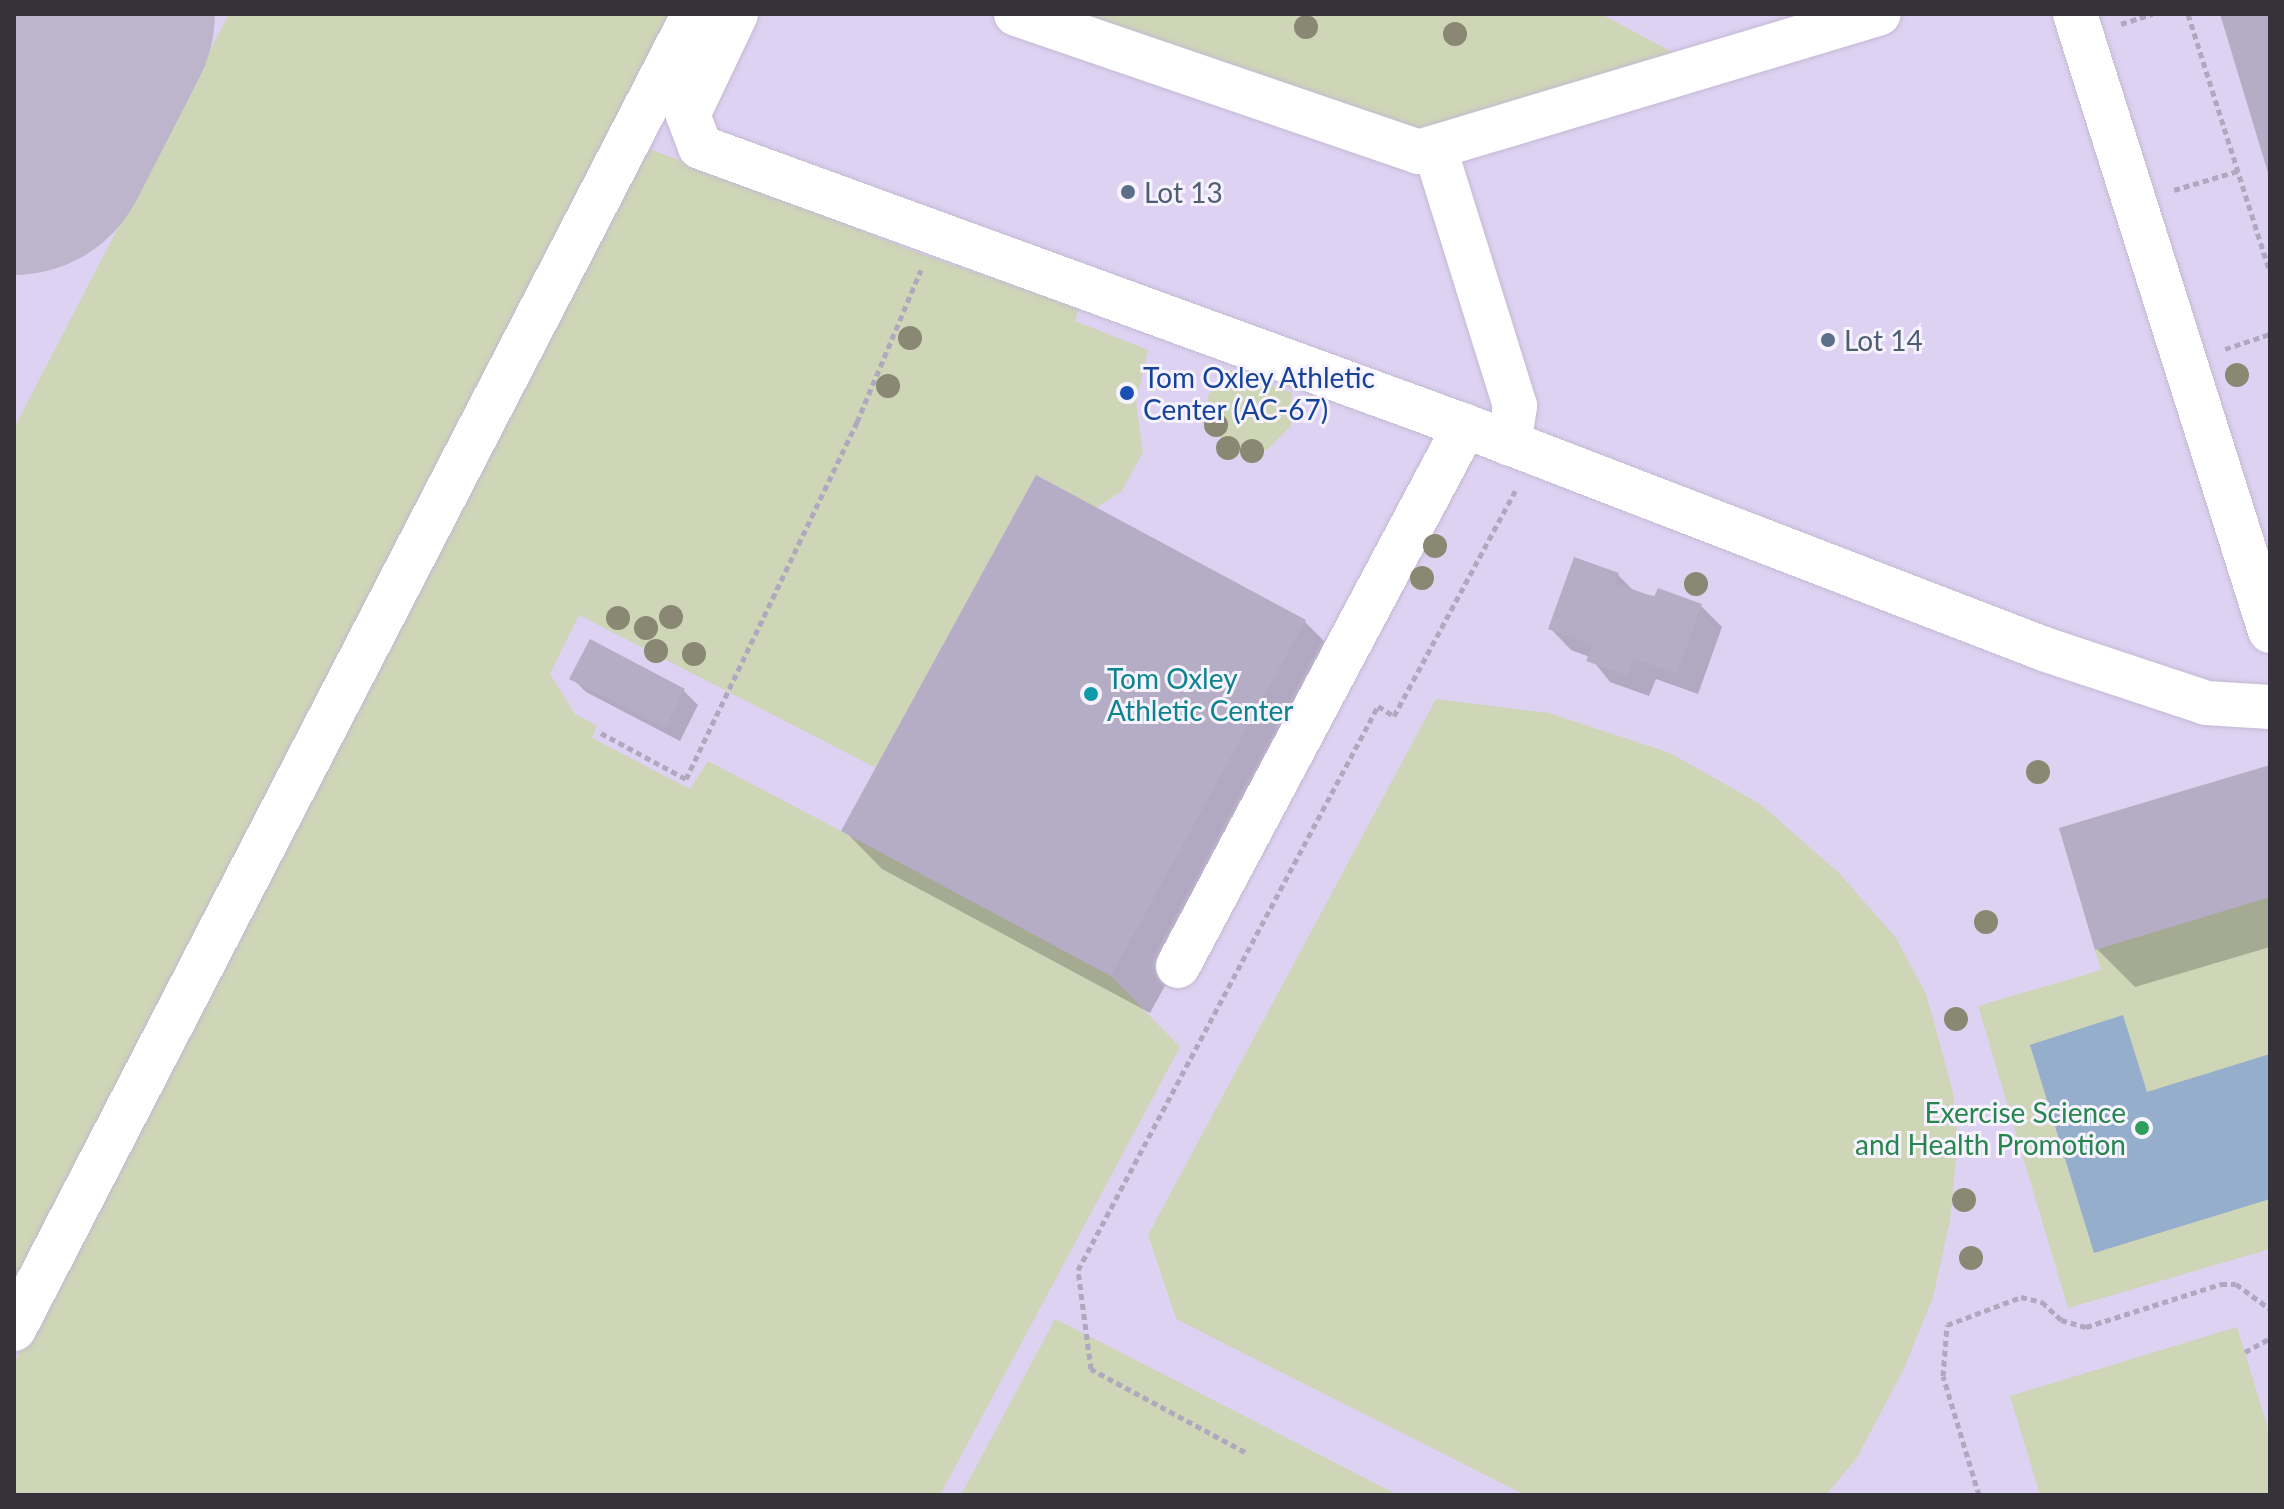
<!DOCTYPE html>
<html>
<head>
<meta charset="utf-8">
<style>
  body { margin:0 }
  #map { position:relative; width:2284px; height:1509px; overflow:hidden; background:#ece2fd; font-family:Lato,sans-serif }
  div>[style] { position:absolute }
  .built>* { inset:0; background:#ded2f2 }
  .green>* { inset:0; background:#cfd5b7 }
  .water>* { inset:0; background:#94aecc }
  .shadow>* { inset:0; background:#0003 }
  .runway>* { height:276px; margin:-138px; padding:0 138px; transform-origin:138px; border-radius:138px; background:#bdb5cc }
  .building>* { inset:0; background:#b5acc5 }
  .path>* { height:5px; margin-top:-2.5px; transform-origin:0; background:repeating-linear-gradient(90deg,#b0a8be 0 6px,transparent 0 10px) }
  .roads { filter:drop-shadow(0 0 2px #c3bad3) drop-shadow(0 0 2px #c3bad3) }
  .minor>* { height:44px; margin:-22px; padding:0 22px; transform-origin:22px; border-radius:22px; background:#fff }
  .trees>* { width:24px; height:24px; margin:-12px; border-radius:50%; background:#898872 }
  .dots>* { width:22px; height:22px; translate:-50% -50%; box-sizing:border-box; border:4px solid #f6f3fe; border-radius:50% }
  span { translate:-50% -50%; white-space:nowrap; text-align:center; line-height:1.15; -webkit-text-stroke:6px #f6f3fe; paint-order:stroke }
  .service-label { font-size:28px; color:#4e5e75 }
  .left { translate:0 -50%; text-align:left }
  .transit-label { font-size:28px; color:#164399 }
  .culture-label { font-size:28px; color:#0d838f }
  .leisure-label { font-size:28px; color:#27864d }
  .right { translate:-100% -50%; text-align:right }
  .frame { position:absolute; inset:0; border:16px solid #35323c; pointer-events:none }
</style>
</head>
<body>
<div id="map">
  <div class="built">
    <i style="clip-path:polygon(14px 14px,2270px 14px,2270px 1495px,14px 1495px)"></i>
  </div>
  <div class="green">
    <i style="clip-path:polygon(229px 14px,694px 14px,14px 1329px,14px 428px)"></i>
    <i style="clip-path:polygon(1081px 14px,1601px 14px,1674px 53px,1415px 136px)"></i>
    <i style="clip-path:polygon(637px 144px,919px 253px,1079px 308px,1075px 321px,1148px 350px,1136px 402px,1143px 452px,1122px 491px,1096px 508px,1036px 475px,876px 768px,579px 615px,550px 674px,575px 714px,597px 726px,592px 738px,690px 789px,708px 761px,841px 831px,1111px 976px,1180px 1047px,940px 1495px,14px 1495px,14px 1363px)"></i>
    <i style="clip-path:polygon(1230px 370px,1292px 393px,1291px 426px,1267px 450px,1234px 450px,1210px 428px,1208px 395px)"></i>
    <i style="clip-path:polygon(1436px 699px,1549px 713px,1670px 753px,1760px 804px,1839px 873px,1896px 938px,1926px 994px,1953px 1092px,1958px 1139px,1950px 1221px,1933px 1297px,1903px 1371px,1856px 1459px,1826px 1495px,1525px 1495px,1176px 1319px,1148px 1235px)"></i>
    <i style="clip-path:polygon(2270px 765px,2270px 1249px,2068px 1308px,1978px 1006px,2101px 970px,2059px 828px)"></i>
    <i style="clip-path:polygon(1055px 1319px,1087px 1335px,1398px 1495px,961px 1495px)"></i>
    <i style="clip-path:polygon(2237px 1327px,2270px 1435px,2270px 1495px,2040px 1495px,2010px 1396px)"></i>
  </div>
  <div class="water">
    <i style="clip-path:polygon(2123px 1015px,2147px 1092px,2270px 1054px,2270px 1199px,2094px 1253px,2030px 1045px)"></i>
  </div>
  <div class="shadow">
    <i style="clip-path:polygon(1037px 477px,1305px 622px,1343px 660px,1150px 1013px,882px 869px,844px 830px)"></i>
    <i style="clip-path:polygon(1618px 575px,1635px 592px,1701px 606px,1722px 627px,1698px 694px,1656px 679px,1649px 696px,1610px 682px,1590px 657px,1571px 650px,1550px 628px)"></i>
    <i style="clip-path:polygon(591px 642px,684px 691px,698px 705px,680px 741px,586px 692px,572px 678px)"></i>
    <i style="clip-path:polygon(2270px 767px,2270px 947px,2135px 987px,2096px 948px)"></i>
  </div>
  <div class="runway">
    <i style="left:14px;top:137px;width:138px;rotate:-62.9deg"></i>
  </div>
  <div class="building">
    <i style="clip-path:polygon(2220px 14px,2270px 14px,2270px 176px,2269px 176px)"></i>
    <i style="clip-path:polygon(1036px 475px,1306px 620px,1111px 976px,841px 831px)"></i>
    <i style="clip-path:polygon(1574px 557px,1619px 573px,1615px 583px,1654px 597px,1658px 588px,1702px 604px,1677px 674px,1634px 659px,1628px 676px,1586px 661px,1593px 645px,1548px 629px)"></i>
    <i style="clip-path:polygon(590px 639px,685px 689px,665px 728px,569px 679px)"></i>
    <i style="clip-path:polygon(2270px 765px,2270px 897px,2095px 950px,2059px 828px)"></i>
  </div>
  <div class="path">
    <i style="left:2188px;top:14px;width:271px;rotate:72.4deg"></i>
    <i style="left:2121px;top:24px;width:33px;rotate:-18deg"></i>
    <i style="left:2174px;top:190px;width:67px;rotate:-16.5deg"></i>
    <i style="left:2225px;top:349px;width:47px;rotate:-18.4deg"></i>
    <i style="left:601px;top:733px;width:97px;rotate:28.4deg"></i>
    <i style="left:686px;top:779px;width:396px;rotate:-64.4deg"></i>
    <i style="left:857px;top:422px;width:165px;rotate:-67.2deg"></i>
    <i style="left:2245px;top:1352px;width:29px;rotate:-29deg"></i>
    <i style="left:1245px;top:1452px;width:175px;rotate:-151.7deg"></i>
    <i style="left:1091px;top:1369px;width:100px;rotate:-97.5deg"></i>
    <i style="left:1078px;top:1270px;width:639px;rotate:-61.99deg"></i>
    <i style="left:1378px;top:706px;width:19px;rotate:32deg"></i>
    <i style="left:1394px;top:716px;width:258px;rotate:-61.7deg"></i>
    <i style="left:1979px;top:1495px;width:124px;rotate:-106.8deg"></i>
    <i style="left:1943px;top:1376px;width:51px;rotate:-85.5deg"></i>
    <i style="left:1947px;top:1325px;width:79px;rotate:-20.7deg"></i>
    <i style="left:2021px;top:1297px;width:22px;rotate:13deg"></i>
    <i style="left:2042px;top:1302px;width:26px;rotate:43deg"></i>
    <i style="left:2061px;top:1320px;width:26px;rotate:16deg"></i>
    <i style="left:2086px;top:1327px;width:142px;rotate:-17.7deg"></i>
    <i style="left:2221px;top:1284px;width:15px"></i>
    <i style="left:2236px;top:1284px;width:42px;rotate:36.3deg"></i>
  </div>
  <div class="roads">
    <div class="minor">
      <i style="left:736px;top:14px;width:112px;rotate:115.4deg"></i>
      <i style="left:688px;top:115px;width:34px;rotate:69deg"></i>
      <i style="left:700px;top:147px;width:814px;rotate:20.04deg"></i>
      <i style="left:1465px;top:426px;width:620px;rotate:21.06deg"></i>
      <i style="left:2044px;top:649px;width:171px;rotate:18.4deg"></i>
      <i style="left:2206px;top:703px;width:64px;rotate:3.6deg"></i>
      <i style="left:1016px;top:14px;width:425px;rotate:18.9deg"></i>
      <i style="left:1418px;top:152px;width:481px;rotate:-16.7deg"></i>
      <i style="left:2075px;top:14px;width:647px;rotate:72.46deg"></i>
      <i style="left:1435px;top:149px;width:269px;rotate:72.7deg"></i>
      <i style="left:1515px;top:406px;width:38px;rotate:99deg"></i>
      <i style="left:1178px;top:966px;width:612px;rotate:-62.01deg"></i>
      <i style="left:14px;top:1329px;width:1480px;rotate:-62.66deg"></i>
    </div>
  </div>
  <div class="trees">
    <i style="left:1306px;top:27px"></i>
    <i style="left:1455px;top:34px"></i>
    <i style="left:910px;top:338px"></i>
    <i style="left:2237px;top:375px"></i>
    <i style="left:888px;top:386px"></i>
    <i style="left:1216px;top:425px"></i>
    <i style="left:1228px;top:448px"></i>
    <i style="left:1252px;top:451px"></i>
    <i style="left:1435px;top:546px"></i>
    <i style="left:1422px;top:578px"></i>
    <i style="left:1696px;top:584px"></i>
    <i style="left:671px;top:617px"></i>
    <i style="left:618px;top:618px"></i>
    <i style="left:646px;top:628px"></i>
    <i style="left:656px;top:651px"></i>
    <i style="left:694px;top:654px"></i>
    <i style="left:2038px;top:772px"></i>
    <i style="left:1986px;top:922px"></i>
    <i style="left:1956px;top:1019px"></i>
    <i style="left:1964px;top:1200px"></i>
    <i style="left:1971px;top:1258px"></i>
  </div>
  <div class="dots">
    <i style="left:1128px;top:192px;background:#5c6f8a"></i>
    <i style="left:1828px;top:340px;background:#5c6f8a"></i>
    <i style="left:1127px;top:393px;background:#1a4fb4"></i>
    <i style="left:1091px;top:694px;background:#0f9aa8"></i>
    <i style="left:2142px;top:1128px;background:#2e9e5b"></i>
  </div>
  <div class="service-label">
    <span class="left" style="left:1144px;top:192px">Lot 13</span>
    <span class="left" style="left:1844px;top:340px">Lot 14</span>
  </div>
  <div class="transit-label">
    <span class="left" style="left:1143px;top:393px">Tom Oxley Athletic<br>Center (AC-67)</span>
  </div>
  <div class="culture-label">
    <span class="left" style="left:1107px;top:694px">Tom Oxley<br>Athletic Center</span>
  </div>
  <div class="leisure-label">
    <span class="right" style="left:2126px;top:1128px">Exercise Science<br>and Health Promotion</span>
  </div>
  <div class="frame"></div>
</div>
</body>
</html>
